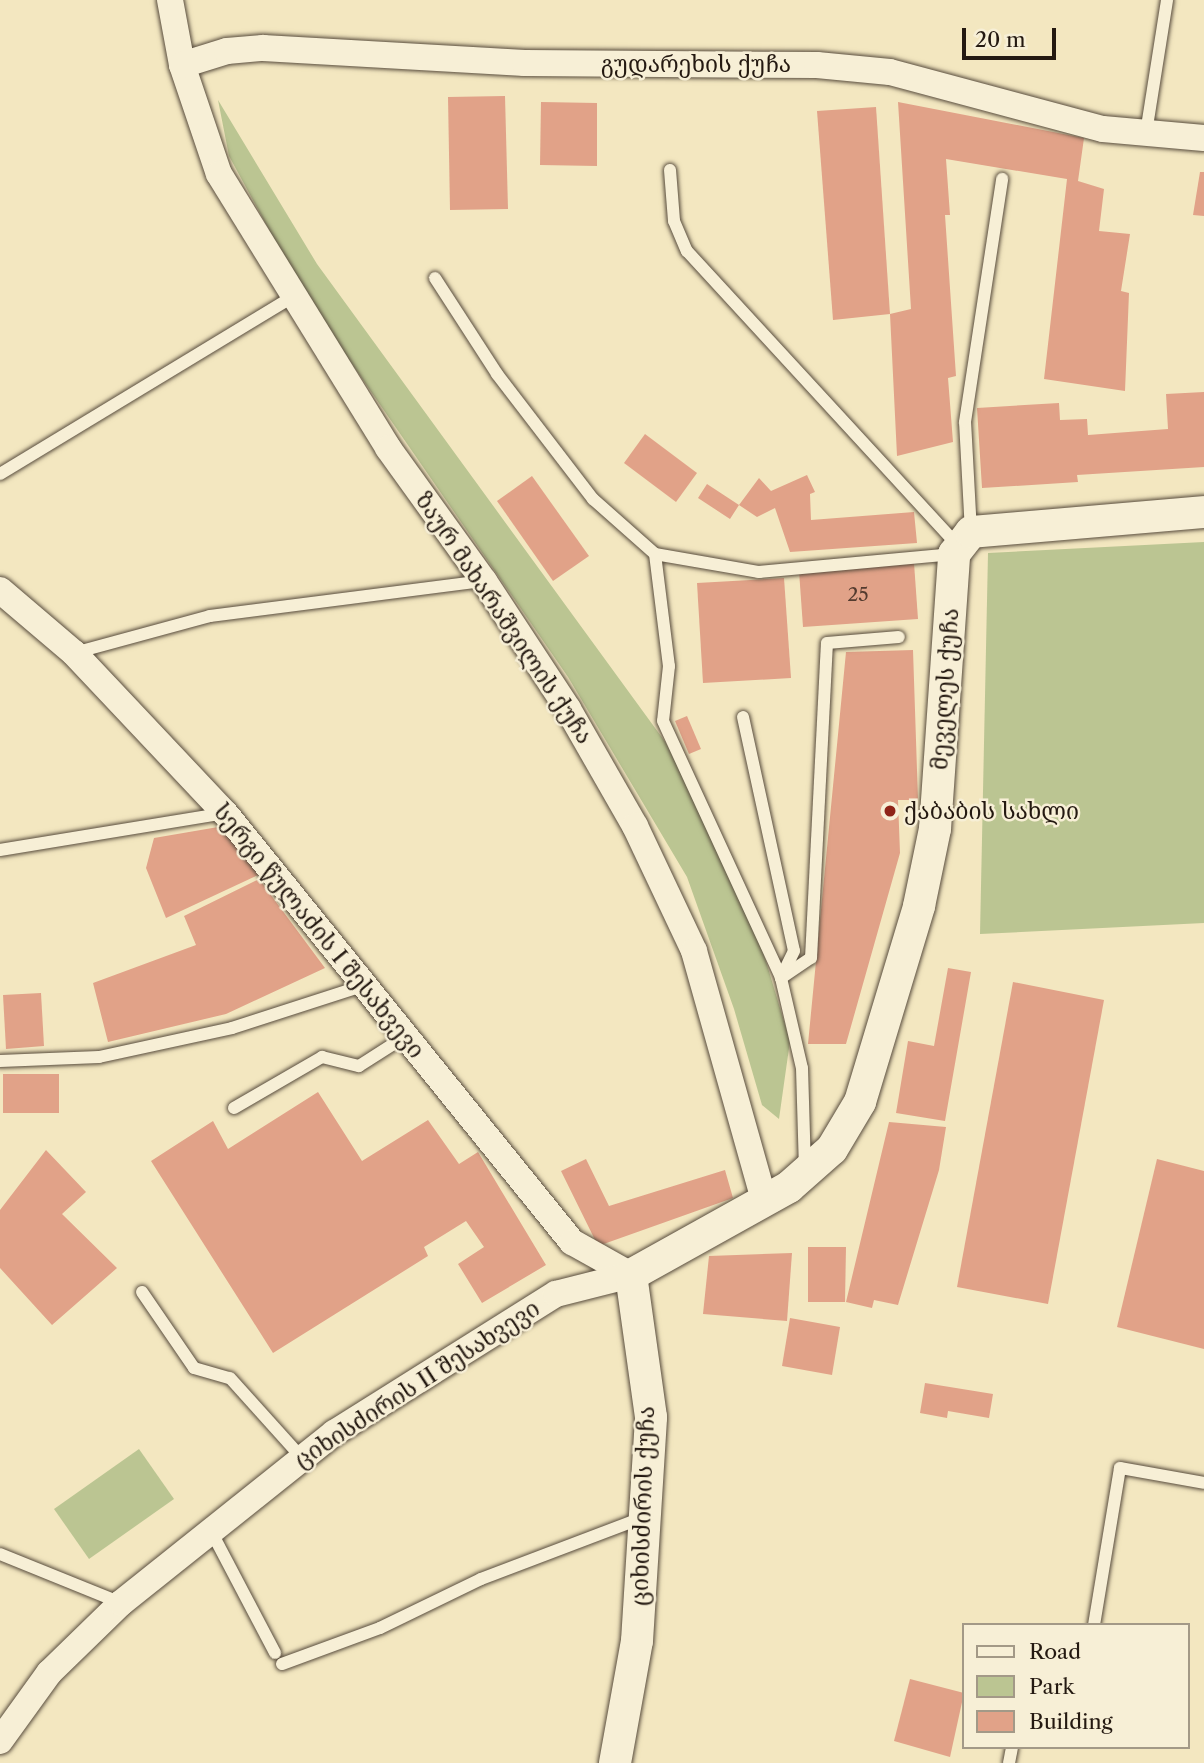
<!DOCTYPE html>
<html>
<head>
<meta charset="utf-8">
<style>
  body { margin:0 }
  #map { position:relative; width:1204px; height:1763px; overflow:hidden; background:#f3e7c0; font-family:"Libre Caslon Text","Noto Serif Georgian",serif }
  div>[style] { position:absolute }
  .green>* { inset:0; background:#bbc592 }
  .building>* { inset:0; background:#e1a288 }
  .roads { filter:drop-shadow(0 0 2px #584c3d) drop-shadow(0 0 2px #584c3d) }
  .service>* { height:12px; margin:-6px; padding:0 6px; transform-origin:6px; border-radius:6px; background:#f7efd6 }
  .minor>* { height:26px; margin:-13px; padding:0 13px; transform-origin:13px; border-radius:13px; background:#f7efd6 }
  .tertiary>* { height:32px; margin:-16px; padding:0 16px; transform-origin:16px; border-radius:16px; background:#f7efd6 }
  .dots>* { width:19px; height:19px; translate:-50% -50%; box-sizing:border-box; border:4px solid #f7efd6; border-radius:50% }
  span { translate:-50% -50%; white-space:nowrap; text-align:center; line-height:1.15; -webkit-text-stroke:5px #f7efd6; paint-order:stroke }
  .number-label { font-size:19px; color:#533b2f }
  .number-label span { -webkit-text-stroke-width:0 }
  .street-label { font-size:23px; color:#241911 }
  .poi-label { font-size:23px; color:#241911 }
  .left { translate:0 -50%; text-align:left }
  .legend { position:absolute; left:962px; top:1623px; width:228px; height:126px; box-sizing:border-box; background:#f7efd6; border:2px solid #a39987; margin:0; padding:9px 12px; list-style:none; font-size:21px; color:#241911 }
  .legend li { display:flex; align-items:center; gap:14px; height:35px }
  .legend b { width:35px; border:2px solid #a39987 }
  .scale { position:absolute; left:962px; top:28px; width:94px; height:32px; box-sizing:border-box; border:4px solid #241911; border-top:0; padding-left:9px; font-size:21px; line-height:24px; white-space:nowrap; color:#241911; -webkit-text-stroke:5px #f7efd6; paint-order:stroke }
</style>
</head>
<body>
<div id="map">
  <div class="green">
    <i style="clip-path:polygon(218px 100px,317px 264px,666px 743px,755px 925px,790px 1041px,779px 1119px,762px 1105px,734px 1009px,687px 877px,568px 677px,305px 296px,229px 156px)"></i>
    <i style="clip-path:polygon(1204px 542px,1204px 923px,980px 934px,988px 553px)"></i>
    <i style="clip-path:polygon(139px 1449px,174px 1499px,89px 1559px,54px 1509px)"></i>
  </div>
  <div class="building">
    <i style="clip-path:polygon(505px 96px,508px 209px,450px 210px,448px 97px)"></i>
    <i style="clip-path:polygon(541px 102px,597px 103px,597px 166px,540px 165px)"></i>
    <i style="clip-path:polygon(898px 102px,1084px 138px,1078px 181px,1104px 189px,1099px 231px,1130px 234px,1121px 291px,1129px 293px,1125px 391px,1044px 379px,1067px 179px,946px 159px,950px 215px,945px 215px,956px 376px,948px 378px,953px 442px,897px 456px,890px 314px,911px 309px)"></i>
    <i style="clip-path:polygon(876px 107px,890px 314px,833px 320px,817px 111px)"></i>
    <i style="clip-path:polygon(1200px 172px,1204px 172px,1204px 216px,1193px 215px)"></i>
    <i style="clip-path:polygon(1204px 392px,1204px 467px,1077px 475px,1078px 482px,982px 488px,977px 408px,1059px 403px,1060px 420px,1087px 419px,1088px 435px,1168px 429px,1166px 394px)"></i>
    <i style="clip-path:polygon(645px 434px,697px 473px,676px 502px,624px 463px)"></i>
    <i style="clip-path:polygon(807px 475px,815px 492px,810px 494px,811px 520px,914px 512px,917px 543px,790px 552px,775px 508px,757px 517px,739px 505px,730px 519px,698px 498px,707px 484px,739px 505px,759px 478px,771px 491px)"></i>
    <i style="clip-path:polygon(532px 476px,589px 556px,553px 581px,497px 501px)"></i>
    <i style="clip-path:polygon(914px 563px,918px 619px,803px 627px,799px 571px)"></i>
    <i style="clip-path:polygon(784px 578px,791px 678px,703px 683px,697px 583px)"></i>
    <i style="clip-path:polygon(913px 650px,918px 800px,898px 800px,900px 853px,846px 1044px,808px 1044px,846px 652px)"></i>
    <i style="clip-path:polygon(687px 716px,701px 749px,689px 754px,675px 721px)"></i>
    <i style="clip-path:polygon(224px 826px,258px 875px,166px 918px,146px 868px,154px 838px)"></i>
    <i style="clip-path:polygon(259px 879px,325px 968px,226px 1014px,108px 1042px,93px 983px,196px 945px,184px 916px)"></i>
    <i style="clip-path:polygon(948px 968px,971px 972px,945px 1121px,896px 1113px,908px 1041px,934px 1046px)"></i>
    <i style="clip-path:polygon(1013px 982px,1104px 1000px,1048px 1304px,957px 1287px)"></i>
    <i style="clip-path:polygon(41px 993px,44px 1046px,6px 1049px,3px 995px)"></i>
    <i style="clip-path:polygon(3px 1074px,59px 1074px,59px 1113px,3px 1113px)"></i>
    <i style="clip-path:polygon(318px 1092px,362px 1161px,428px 1120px,459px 1164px,478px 1152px,546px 1265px,482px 1303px,458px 1264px,484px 1247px,466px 1221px,424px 1247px,428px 1256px,273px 1353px,151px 1161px,213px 1121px,228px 1149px)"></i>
    <i style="clip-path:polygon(889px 1122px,946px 1127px,939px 1170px,898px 1305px,874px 1300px,872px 1308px,846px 1302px)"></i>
    <i style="clip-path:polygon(46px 1150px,86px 1192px,62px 1214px,117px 1268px,52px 1325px,0 1268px,0 1210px)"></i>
    <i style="clip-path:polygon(586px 1159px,609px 1206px,725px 1170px,733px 1198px,598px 1246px,561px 1171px)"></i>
    <i style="clip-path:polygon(1157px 1159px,1204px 1171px,1204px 1349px,1117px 1327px)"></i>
    <i style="clip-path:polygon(808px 1247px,846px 1247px,845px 1302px,808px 1302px)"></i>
    <i style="clip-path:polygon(792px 1253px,787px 1321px,703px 1314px,709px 1256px)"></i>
    <i style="clip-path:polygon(790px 1318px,840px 1327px,832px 1375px,782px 1366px)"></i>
    <i style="clip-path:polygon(925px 1383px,993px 1394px,989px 1418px,948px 1411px,947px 1418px,920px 1413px)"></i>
    <i style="clip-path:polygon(910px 1679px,964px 1693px,950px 1757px,894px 1741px)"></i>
  </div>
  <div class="roads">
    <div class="service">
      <i style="left:1146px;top:133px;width:135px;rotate:-81deg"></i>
      <i style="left:670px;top:170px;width:51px;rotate:85.5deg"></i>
      <i style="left:674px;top:221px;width:33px;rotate:67deg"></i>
      <i style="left:687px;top:251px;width:402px;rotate:47.4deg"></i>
      <i style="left:435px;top:278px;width:114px;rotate:57.1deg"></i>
      <i style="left:497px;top:374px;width:158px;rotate:52.5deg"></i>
      <i style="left:593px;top:499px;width:83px;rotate:41.6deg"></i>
      <i style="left:655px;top:554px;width:106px;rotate:9.8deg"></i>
      <i style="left:759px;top:572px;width:195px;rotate:-5.3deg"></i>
      <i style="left:0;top:474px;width:341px;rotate:-31.2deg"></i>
      <i style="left:971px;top:532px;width:110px;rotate:-93.1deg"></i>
      <i style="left:965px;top:422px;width:246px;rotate:-81.3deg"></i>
      <i style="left:655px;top:554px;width:113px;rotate:82.9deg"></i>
      <i style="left:669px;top:666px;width:55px;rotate:96.2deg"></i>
      <i style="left:663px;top:721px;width:283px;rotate:65.3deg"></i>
      <i style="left:781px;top:978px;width:92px;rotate:76.9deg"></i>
      <i style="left:802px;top:1068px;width:101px;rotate:88.3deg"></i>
      <i style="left:74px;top:653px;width:141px;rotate:-15.2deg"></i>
      <i style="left:210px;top:616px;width:276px;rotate:-7.3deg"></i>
      <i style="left:743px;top:717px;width:239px;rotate:77.7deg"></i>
      <i style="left:794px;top:951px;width:30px;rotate:116deg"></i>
      <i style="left:0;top:850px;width:228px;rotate:-9.3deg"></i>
      <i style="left:781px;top:978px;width:36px;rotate:-34deg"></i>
      <i style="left:811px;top:958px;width:315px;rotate:-87.1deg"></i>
      <i style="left:827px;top:643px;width:72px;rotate:-4.8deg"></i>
      <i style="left:0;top:1061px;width:99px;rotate:-2.3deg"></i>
      <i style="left:99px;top:1057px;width:136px;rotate:-12.3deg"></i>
      <i style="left:232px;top:1028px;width:140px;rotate:-17.9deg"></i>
      <i style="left:234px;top:1108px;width:102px;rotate:-30.1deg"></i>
      <i style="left:322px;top:1057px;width:38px;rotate:14deg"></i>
      <i style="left:359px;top:1066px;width:56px;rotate:-32.6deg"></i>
      <i style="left:142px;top:1292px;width:92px;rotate:55.6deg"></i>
      <i style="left:194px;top:1368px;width:37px;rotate:16deg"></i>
      <i style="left:230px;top:1378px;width:108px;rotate:48deg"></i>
      <i style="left:210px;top:1529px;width:140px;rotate:62.3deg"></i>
      <i style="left:0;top:1554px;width:131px;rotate:22deg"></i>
      <i style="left:1094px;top:1625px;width:159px;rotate:-80.6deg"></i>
      <i style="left:1120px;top:1468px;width:85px;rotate:10.1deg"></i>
      <i style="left:282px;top:1664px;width:104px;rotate:-20.2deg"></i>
      <i style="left:380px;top:1628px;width:112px;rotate:-25.9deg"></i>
      <i style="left:481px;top:1579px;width:174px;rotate:-20.8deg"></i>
      <i style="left:1009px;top:1763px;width:16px;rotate:-79deg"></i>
    </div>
    <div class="minor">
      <i style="left:170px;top:0;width:66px;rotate:79.5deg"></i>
      <i style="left:182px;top:65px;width:115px;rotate:71.3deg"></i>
      <i style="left:219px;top:174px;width:322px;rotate:58.3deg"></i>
      <i style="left:388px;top:448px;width:164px;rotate:54.2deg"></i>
      <i style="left:484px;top:581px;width:153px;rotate:56.7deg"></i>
      <i style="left:568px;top:709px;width:135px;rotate:60.2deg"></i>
      <i style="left:635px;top:826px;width:138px;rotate:64.7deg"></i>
      <i style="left:694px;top:951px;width:259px;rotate:74.3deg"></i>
      <i style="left:182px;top:65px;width:47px;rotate:-17.3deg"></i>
      <i style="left:227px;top:51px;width:36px;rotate:-5deg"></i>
      <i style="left:263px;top:48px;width:262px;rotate:3.3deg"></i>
      <i style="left:525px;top:63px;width:292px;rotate:0.4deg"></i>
      <i style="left:817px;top:65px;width:73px;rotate:5.5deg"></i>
      <i style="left:890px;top:72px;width:220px;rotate:15deg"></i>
      <i style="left:1103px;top:129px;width:101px;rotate:5.1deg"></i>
      <i style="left:0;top:590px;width:97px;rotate:40.4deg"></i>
      <i style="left:74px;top:653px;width:220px;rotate:46.7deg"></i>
      <i style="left:225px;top:813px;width:552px;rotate:51.03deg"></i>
      <i style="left:572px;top:1242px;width:68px;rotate:29.2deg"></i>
      <i style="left:0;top:1741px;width:84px;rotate:-54.2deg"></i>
      <i style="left:49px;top:1673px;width:100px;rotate:-44.2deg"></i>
      <i style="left:121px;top:1603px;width:273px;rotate:-38.6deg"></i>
      <i style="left:334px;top:1433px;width:262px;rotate:-32.1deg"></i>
      <i style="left:556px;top:1294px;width:77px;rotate:-14.2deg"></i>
    </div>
    <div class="tertiary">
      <i style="left:615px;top:1763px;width:124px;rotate:-79.8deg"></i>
      <i style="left:637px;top:1641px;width:224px;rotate:-86.4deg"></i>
      <i style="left:651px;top:1417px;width:143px;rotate:-98deg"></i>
      <i style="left:631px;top:1275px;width:181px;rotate:-29.1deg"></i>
      <i style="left:789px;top:1187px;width:57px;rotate:-41.5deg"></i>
      <i style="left:832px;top:1149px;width:55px;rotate:-59.2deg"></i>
      <i style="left:860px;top:1102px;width:205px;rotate:-73.2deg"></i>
      <i style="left:919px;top:906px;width:79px;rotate:-78.3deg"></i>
      <i style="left:935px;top:829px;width:276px;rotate:-86deg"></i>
      <i style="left:954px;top:554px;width:28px;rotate:-52deg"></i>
      <i style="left:971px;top:532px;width:234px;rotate:-4.9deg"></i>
    </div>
  </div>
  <div class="dots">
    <i style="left:890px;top:811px;background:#8f2418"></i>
  </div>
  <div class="number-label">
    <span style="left:858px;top:595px">25</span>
  </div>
  <div class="street-label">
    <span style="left:696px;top:64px">გუდარეხის ქუჩა</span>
    <span style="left:504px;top:618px;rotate:56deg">ზაურ მახარაშვილის ქუჩა</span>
    <span style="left:945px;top:689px;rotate:-86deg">მეველეს ქუჩა</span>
    <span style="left:319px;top:931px;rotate:51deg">სერგი წულაძის I შესახვევი</span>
    <span style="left:417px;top:1384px;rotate:-33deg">ციხისძირის II შესახვევი</span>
    <span style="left:643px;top:1506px;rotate:-88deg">ციხისძირის ქუჩა</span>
  </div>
  <div class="poi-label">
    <span class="left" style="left:904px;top:811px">ქაბაბის სახლი</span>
  </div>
  <ul class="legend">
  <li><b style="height:9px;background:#f7efd6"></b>Road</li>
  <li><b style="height:19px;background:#bbc592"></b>Park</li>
  <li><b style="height:19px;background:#e1a288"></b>Building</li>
  </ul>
  <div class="scale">20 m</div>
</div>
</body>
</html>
